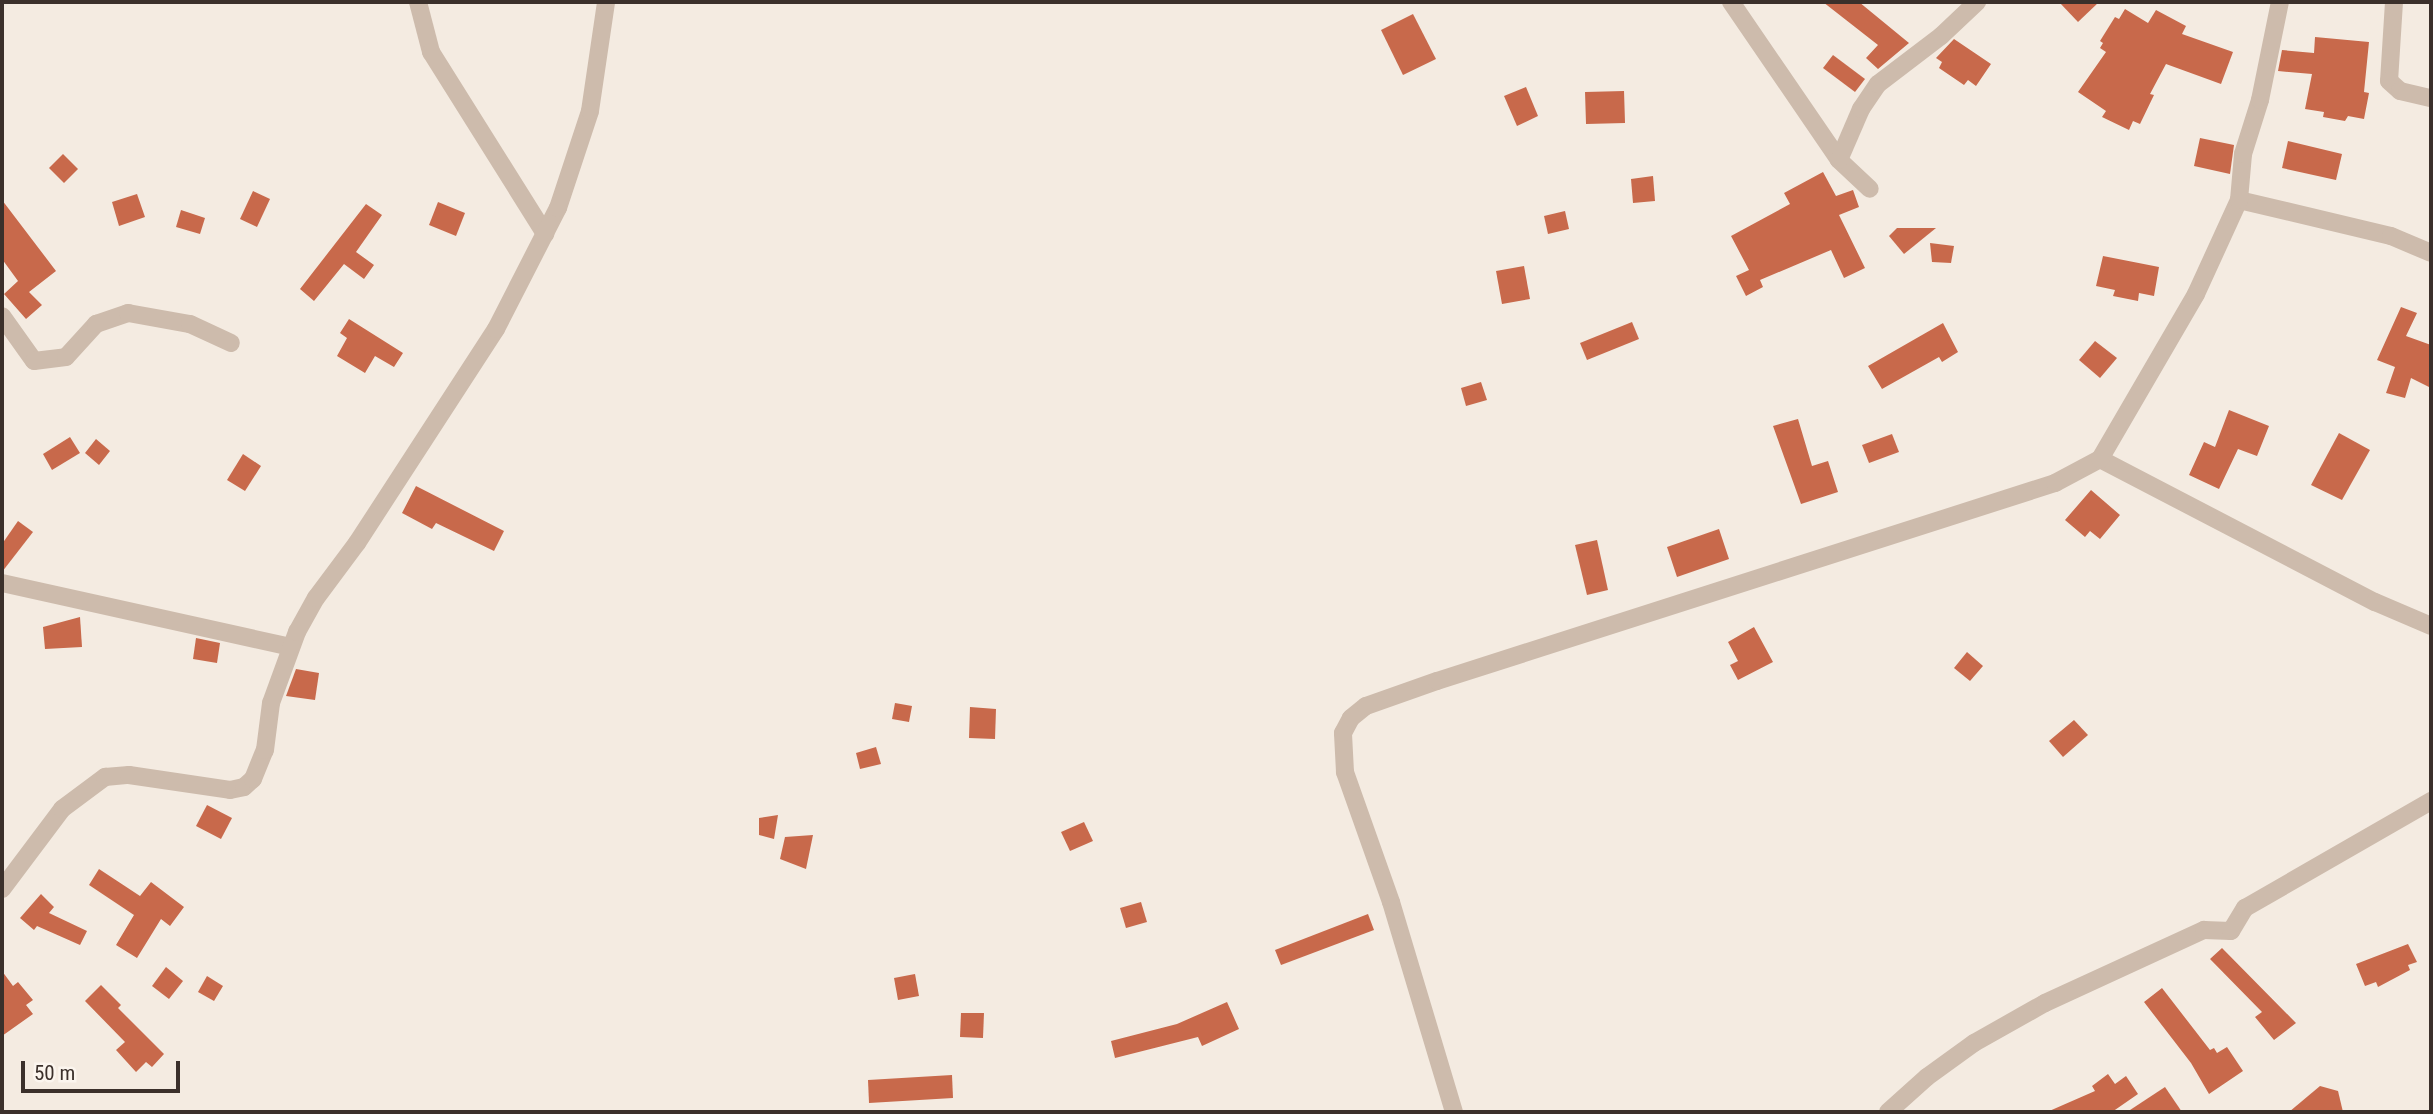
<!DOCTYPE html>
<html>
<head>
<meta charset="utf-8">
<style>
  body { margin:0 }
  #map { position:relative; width:2433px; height:1114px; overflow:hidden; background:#f4ebe1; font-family:"Roboto Condensed",sans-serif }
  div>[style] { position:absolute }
  .building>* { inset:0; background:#c8694b }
  .minor>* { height:18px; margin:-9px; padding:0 9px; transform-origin:9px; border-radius:9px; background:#cdbbac }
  span { translate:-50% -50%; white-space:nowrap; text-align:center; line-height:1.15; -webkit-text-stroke:6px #fbf5ee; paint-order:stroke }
  .frame { position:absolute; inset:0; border:4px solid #3b302b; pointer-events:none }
  .scale { position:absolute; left:21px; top:1061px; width:159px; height:32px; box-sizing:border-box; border:4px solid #3b302b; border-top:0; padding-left:9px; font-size:21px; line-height:24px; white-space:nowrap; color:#3b302b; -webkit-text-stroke:5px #fbf5ee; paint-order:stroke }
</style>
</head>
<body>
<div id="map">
  <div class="building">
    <i style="clip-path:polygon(1823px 2px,1859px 2px,1909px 43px,1878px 69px,1866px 58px,1878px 45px)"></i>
    <i style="clip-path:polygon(2059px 2px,2099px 2px,2078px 22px)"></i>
    <i style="clip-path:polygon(2125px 9px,2148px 23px,2156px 10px,2186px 26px,2182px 34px,2233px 52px,2221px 84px,2166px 64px,2150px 94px,2154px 95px,2140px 124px,2133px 121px,2129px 130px,2102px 117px,2106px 111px,2078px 92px,2106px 52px,2100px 48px,2103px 43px,2100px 41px,2115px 17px,2119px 19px)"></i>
    <i style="clip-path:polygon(1413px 14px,1436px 59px,1403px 75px,1381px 30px)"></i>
    <i style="clip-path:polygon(2315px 37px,2369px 42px,2364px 92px,2369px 93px,2364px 119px,2348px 116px,2345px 121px,2323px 117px,2324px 112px,2305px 109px,2312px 74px,2278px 71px,2282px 50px,2314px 53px)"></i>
    <i style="clip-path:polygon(1954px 39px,1991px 64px,1976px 86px,1968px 80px,1964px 85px,1939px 68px,1942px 62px,1936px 58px)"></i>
    <i style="clip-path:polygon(1833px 55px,1865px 79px,1855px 92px,1823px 68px)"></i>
    <i style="clip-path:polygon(1526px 87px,1538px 116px,1517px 126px,1504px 96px)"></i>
    <i style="clip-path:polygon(1624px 91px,1625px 123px,1586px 124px,1585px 92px)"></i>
    <i style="clip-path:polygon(2200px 138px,2234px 145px,2230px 174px,2194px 166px)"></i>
    <i style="clip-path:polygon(2288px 141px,2342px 154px,2336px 180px,2282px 168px)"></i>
    <i style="clip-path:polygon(63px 154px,78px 169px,64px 183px,49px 168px)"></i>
    <i style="clip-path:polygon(1823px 172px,1836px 196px,1853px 190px,1859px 207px,1839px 215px,1865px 268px,1844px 278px,1831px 250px,1760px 280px,1763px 287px,1746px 296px,1736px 276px,1749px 270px,1731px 236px,1790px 204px,1784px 193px)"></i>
    <i style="clip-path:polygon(1653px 176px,1655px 201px,1633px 203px,1631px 179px)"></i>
    <i style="clip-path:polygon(253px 191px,270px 199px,257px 227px,240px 219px)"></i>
    <i style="clip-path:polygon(137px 194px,145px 217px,119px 226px,112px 202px)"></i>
    <i style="clip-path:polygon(2px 200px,56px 271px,29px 292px,42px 305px,26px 319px,4px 294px,18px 281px,2px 259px)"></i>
    <i style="clip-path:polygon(438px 202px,465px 213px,456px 236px,429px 225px)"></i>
    <i style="clip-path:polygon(366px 204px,382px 215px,356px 252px,374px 265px,364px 279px,344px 264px,314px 301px,300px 289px)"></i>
    <i style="clip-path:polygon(181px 210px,205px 218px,200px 234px,176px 227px)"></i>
    <i style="clip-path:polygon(1565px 211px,1569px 229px,1548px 234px,1544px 216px)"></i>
    <i style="clip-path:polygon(1897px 228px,1936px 228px,1904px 254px,1889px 236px)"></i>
    <i style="clip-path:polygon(1930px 243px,1954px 246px,1951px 263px,1932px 262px)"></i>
    <i style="clip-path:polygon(2103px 256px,2159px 267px,2154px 296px,2139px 293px,2138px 301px,2113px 296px,2115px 290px,2096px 286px)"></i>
    <i style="clip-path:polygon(1524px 266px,1530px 299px,1502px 304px,1496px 271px)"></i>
    <i style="clip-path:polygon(2401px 307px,2417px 313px,2406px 336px,2431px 345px,2431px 388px,2411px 378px,2405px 398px,2386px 393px,2395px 367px,2377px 360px)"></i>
    <i style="clip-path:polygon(349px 319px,403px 353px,394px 367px,375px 356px,365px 373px,337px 356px,347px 338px,340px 333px)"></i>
    <i style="clip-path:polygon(1632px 322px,1639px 339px,1587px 360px,1580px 343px)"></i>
    <i style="clip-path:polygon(1943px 323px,1958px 352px,1942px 362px,1939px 357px,1882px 389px,1868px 366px)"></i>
    <i style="clip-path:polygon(2095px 341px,2117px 358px,2100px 378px,2079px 360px)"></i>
    <i style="clip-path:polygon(1481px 382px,1487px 400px,1466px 406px,1461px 388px)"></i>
    <i style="clip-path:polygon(2229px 410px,2269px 426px,2257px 456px,2238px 449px,2219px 489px,2189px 475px,2204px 442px,2215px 447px)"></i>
    <i style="clip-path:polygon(1798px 419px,1812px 466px,1828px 461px,1838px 492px,1801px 504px,1773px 426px)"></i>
    <i style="clip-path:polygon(2339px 433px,2370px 450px,2342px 500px,2311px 485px)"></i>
    <i style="clip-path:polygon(1892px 434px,1899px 452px,1869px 463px,1862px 445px)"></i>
    <i style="clip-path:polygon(70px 437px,80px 453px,52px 470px,43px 454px)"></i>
    <i style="clip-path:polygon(96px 439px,110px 451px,99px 465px,85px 453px)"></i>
    <i style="clip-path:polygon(243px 454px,261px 466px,245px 491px,227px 480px)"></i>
    <i style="clip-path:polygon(416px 486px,504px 531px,494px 551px,436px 523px,432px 529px,402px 513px)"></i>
    <i style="clip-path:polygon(2091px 490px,2120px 515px,2100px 539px,2090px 531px,2085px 537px,2065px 520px)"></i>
    <i style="clip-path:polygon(18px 521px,33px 532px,2px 572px,2px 544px)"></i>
    <i style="clip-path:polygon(1719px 529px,1729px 559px,1677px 577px,1667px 547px)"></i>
    <i style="clip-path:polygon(1597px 540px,1608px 590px,1587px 595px,1575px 545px)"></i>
    <i style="clip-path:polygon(80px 617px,82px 647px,45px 649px,43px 627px)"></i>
    <i style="clip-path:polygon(1754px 627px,1773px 662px,1738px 680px,1730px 665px,1738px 661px,1728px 642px)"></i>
    <i style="clip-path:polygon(196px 638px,220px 643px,217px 663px,193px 659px)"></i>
    <i style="clip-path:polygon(1967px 652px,1983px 666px,1970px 681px,1954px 668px)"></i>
    <i style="clip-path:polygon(296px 669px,319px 673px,315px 700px,286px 696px)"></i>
    <i style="clip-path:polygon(895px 703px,912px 706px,909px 722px,892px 719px)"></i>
    <i style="clip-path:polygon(970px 707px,996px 709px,995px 739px,969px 738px)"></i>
    <i style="clip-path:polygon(2074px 720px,2088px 735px,2063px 757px,2049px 741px)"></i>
    <i style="clip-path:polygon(876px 747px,881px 764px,860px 769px,856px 753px)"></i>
    <i style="clip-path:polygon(207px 805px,232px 818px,221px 839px,196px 826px)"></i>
    <i style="clip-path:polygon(778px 815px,774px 839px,759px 835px,759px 818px)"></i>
    <i style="clip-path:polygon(1084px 822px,1093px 841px,1070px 851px,1061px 832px)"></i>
    <i style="clip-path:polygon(813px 835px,806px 869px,780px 859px,785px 837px)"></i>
    <i style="clip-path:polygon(99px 869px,140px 896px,151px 882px,184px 907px,170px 926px,161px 919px,137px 958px,116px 945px,134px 915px,89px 885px)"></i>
    <i style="clip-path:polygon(41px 894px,54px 907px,49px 913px,87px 931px,80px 945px,37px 926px,34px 930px,20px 918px)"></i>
    <i style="clip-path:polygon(1141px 902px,1147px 922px,1126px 928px,1120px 908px)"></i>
    <i style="clip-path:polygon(1368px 914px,1374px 930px,1281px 965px,1275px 950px)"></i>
    <i style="clip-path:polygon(2408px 944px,2417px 962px,2408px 965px,2410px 970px,2378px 987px,2376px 982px,2365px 986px,2356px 964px)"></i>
    <i style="clip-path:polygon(2222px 948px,2296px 1023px,2274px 1040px,2255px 1017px,2262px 1012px,2210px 959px)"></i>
    <i style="clip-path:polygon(166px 967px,183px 981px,169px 999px,152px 986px)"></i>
    <i style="clip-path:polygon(2px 971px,13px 986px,18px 982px,33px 1000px,26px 1005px,33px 1014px,2px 1036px)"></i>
    <i style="clip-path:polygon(915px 974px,919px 996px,898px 1000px,894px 978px)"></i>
    <i style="clip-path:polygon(207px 976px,223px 986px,214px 1001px,198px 992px)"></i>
    <i style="clip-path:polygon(101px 985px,121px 1005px,118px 1008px,164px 1054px,152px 1067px,146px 1062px,136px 1072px,116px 1050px,125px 1042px,85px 1001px)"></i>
    <i style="clip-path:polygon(2162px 988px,2210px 1050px,2214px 1048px,2217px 1053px,2227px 1047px,2243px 1071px,2209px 1094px,2191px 1063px,2144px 1002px)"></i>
    <i style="clip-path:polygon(1227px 1002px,1239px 1029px,1202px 1046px,1198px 1037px,1115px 1058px,1111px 1041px,1177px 1024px)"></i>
    <i style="clip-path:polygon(961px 1013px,984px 1013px,983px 1038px,960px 1037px)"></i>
    <i style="clip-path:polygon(2108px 1074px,2115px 1084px,2126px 1076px,2138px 1094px,2112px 1112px,2047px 1112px,2095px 1091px,2092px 1086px)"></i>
    <i style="clip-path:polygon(952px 1075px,953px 1098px,869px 1103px,868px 1080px)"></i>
    <i style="clip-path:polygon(2320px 1086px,2338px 1091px,2343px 1112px,2289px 1112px)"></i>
    <i style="clip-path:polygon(2165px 1087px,2182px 1112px,2127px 1112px)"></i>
  </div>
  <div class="minor">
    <i style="left:418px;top:2px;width:52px;rotate:75.4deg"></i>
    <i style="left:431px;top:52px;width:215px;rotate:57.9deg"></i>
    <i style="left:1731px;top:2px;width:191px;rotate:55.6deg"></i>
    <i style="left:1839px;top:160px;width:42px;rotate:43.1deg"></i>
    <i style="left:2394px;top:2px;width:79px;rotate:93.6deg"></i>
    <i style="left:2389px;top:81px;width:15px;rotate:42deg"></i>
    <i style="left:2400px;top:91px;width:32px;rotate:13deg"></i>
    <i style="left:1839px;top:160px;width:56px;rotate:-66.7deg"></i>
    <i style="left:1861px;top:109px;width:30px;rotate:-56deg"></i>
    <i style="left:1878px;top:84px;width:79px;rotate:-37.3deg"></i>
    <i style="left:1941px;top:36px;width:50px;rotate:-43.4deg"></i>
    <i style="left:2239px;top:200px;width:156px;rotate:13.3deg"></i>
    <i style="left:2391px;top:236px;width:43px;rotate:23deg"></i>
    <i style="left:2px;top:316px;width:55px;rotate:54.6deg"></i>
    <i style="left:34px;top:361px;width:32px;rotate:-7deg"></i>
    <i style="left:66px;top:357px;width:45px;rotate:-47.7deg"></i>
    <i style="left:96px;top:324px;width:34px;rotate:-19deg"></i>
    <i style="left:128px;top:313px;width:63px;rotate:10.1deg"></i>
    <i style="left:190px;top:324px;width:45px;rotate:24.9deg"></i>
    <i style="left:2100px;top:459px;width:310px;rotate:27.5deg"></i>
    <i style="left:2375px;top:602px;width:61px;rotate:23.2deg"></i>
    <i style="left:2px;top:583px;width:296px;rotate:12.5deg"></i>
    <i style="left:2px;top:889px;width:100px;rotate:-53.1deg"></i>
    <i style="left:62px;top:809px;width:54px;rotate:-36.7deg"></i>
    <i style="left:105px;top:777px;width:24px;rotate:-5deg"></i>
    <i style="left:129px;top:775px;width:102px;rotate:8.4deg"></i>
    <i style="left:230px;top:790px;width:14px;rotate:-12deg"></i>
    <i style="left:244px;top:787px;width:12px;rotate:-42deg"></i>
    <i style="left:253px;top:779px;width:31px;rotate:-68deg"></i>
    <i style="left:265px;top:750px;width:47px;rotate:-82.7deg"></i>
    <i style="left:271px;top:703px;width:76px;rotate:-69.9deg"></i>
    <i style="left:297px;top:632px;width:39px;rotate:-61deg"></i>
    <i style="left:316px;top:598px;width:69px;rotate:-53.3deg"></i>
    <i style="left:357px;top:543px;width:255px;rotate:-57deg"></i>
    <i style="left:496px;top:329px;width:136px;rotate:-62.9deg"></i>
    <i style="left:558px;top:208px;width:102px;rotate:-71.7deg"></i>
    <i style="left:590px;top:111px;width:110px;rotate:-81.6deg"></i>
    <i style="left:1454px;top:1112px;width:219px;rotate:-106.7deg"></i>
    <i style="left:1391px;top:902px;width:138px;rotate:-109.5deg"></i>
    <i style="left:1345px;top:772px;width:39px;rotate:-93deg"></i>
    <i style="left:1343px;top:733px;width:17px;rotate:-62deg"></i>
    <i style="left:1351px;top:718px;width:19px;rotate:-39deg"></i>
    <i style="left:1366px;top:706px;width:75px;rotate:-19.4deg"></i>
    <i style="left:1437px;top:681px;width:649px;rotate:-17.76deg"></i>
    <i style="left:2055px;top:483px;width:51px;rotate:-28.1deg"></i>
    <i style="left:2100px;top:459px;width:191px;rotate:-59.8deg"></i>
    <i style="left:2196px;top:294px;width:103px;rotate:-65.4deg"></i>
    <i style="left:2239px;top:200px;width:46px;rotate:-85deg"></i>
    <i style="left:2243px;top:154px;width:57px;rotate:-72.5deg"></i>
    <i style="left:2260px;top:100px;width:100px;rotate:-78.5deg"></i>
    <i style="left:1888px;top:1112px;width:52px;rotate:-41.9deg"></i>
    <i style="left:1927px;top:1077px;width:58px;rotate:-35.9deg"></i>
    <i style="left:1974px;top:1043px;width:81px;rotate:-29.4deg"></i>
    <i style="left:2045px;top:1003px;width:175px;rotate:-24.7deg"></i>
    <i style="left:2204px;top:930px;width:27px;rotate:2deg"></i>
    <i style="left:2231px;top:931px;width:27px;rotate:-59deg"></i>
    <i style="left:2245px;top:908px;width:215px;rotate:-29.9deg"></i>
  </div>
  <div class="frame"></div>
  <div class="scale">50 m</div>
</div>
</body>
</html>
